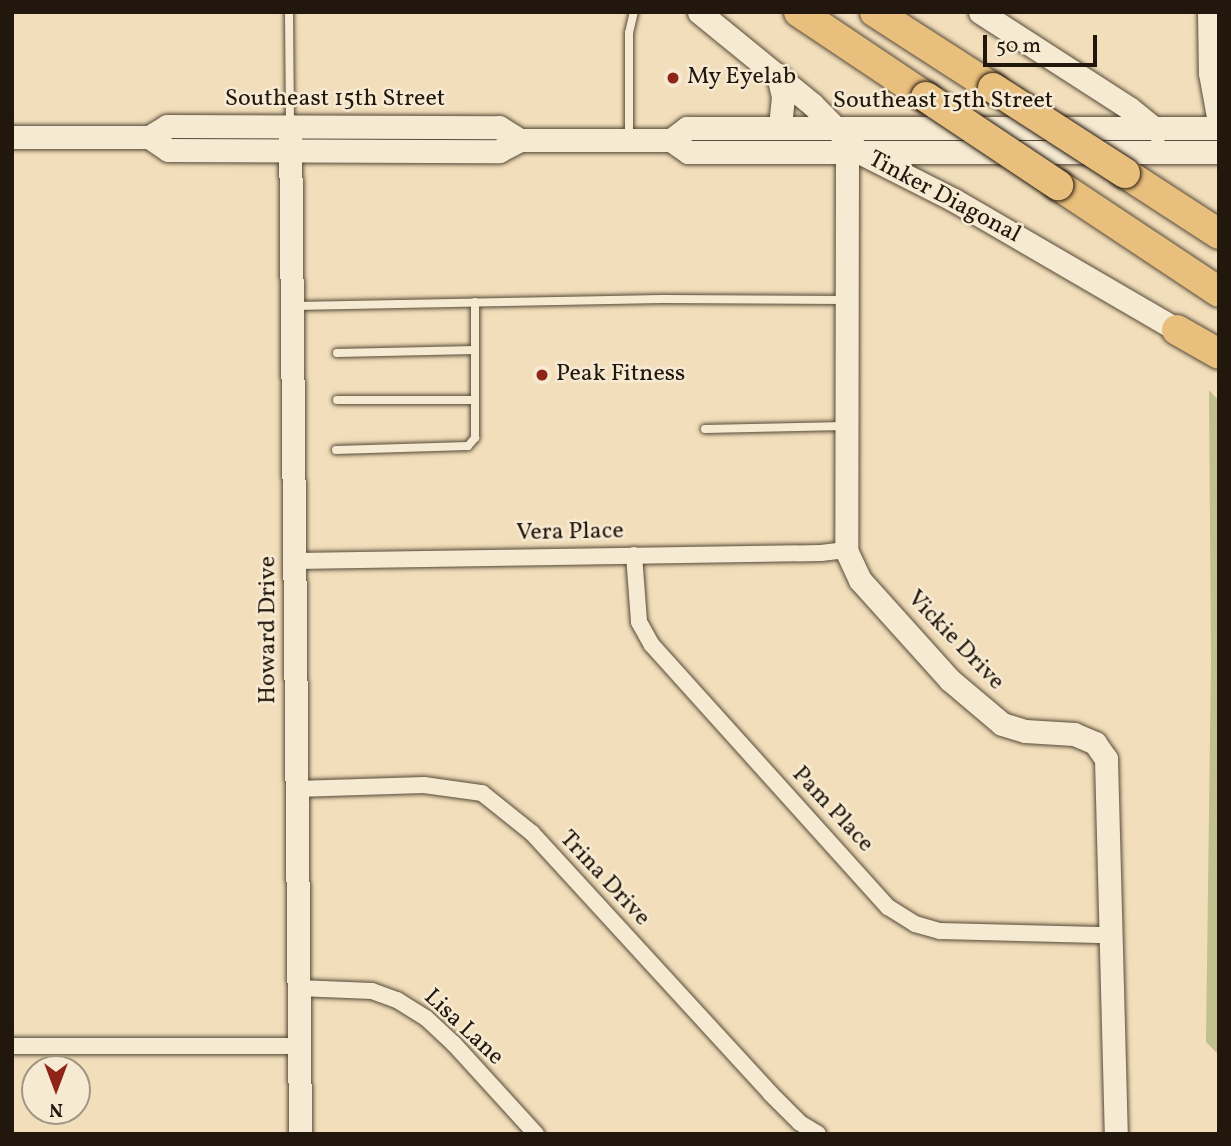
<!DOCTYPE html>
<html>
<head>
<meta charset="utf-8">
<style>
  body { margin:0 }
  #map { position:relative; width:1231px; height:1146px; overflow:hidden; background:#f2deba; font-family:Vollkorn,serif }
  div>[style] { position:absolute }
  .green>* { inset:0; background:#bfc08c }
  .roads { filter:drop-shadow(0 0 2px #554938) drop-shadow(0 0 2px #554938) }
  .lane>* { height:8px; margin:-4px; padding:0 4px; transform-origin:4px; border-radius:4px; background:#f7ead2 }
  .street>* { height:16px; margin:-8px; padding:0 8px; transform-origin:8px; border-radius:8px; background:#f7ead2 }
  .secondary>* { height:23px; margin:-11.5px; padding:0 11.5px; transform-origin:11.5px; border-radius:11.5px; background:#f7ead2 }
  .highway>* { height:30px; margin:-15px; padding:0 15px; transform-origin:15px; border-radius:15px; background:#e9bf7d }
  .bridges { filter:drop-shadow(0 0 2px #21170c) drop-shadow(0 0 2px #21170c) }
  .highway-bridge>* { height:30px; margin:-15px; padding:0 15px; transform-origin:15px; border-radius:15px; background:#e9bf7d }
  .dots>* { width:19px; height:19px; translate:-50% -50%; box-sizing:border-box; border:4px solid #f7ead2; border-radius:50% }
  span { translate:-50% -50%; white-space:nowrap; text-align:center; line-height:1.15; -webkit-text-stroke:5px #f7ead2; paint-order:stroke }
  .poi-label { font-size:24px; color:#21170c }
  .left { translate:0 -50%; text-align:left }
  .street-label { font-size:24px; color:#21170c }
  .frame { position:absolute; inset:0; border:14px solid #21170c; pointer-events:none }
  .north { position:absolute; left:21px; top:1055px; width:70px; height:70px; box-sizing:border-box; background:#f7ead2; border:2px solid #a19683; border-radius:50%; rotate:180deg; font-size:19px; font-weight:700; line-height:28px; text-align:center; color:#21170c }
  .north::after { content:''; display:block; margin:auto; width:24px; height:32px; background:#8f2418; clip-path:polygon(50% 0,100% 100%,50% 72%,0 100%) }
  .scale { position:absolute; left:983px; top:35px; width:114px; height:32px; box-sizing:border-box; border:4px solid #21170c; border-top:0; padding-left:9px; font-size:21px; line-height:24px; white-space:nowrap; color:#21170c; -webkit-text-stroke:5px #f7ead2; paint-order:stroke }
</style>
</head>
<body>
<div id="map">
  <div class="green">
    <i style="clip-path:polygon(1209px 390px,1219px 401px,1219px 1055px,1206px 1042px,1211px 661px)"></i>
  </div>
  <div class="roads">
    <div class="lane">
      <i style="left:289px;top:12px;width:111px;rotate:89.5deg"></i>
      <i style="left:629px;top:138px;width:105px;rotate:-90deg"></i>
      <i style="left:629px;top:33px;width:22px;rotate:-77deg"></i>
      <i style="left:295px;top:306px;width:367px;rotate:-1.1deg"></i>
      <i style="left:662px;top:299px;width:183px;rotate:0.3deg"></i>
      <i style="left:337px;top:353px;width:138px;rotate:-1.2deg"></i>
      <i style="left:337px;top:400px;width:138px"></i>
      <i style="left:705px;top:429px;width:140px;rotate:-1.2deg"></i>
      <i style="left:336px;top:450px;width:132px;rotate:-1.7deg"></i>
      <i style="left:468px;top:446px;width:11px;rotate:-49deg"></i>
      <i style="left:475px;top:438px;width:136px;rotate:-90deg"></i>
    </div>
    <div class="street">
      <i style="left:634px;top:555px;width:67px;rotate:85.7deg"></i>
      <i style="left:639px;top:622px;width:26px;rotate:61deg"></i>
      <i style="left:652px;top:645px;width:353px;rotate:48deg"></i>
      <i style="left:888px;top:907px;width:32px;rotate:32deg"></i>
      <i style="left:915px;top:924px;width:26px;rotate:16deg"></i>
      <i style="left:940px;top:931px;width:169px;rotate:1.4deg"></i>
      <i style="left:295px;top:561px;width:526px;rotate:-0.87deg"></i>
      <i style="left:821px;top:553px;width:25px;rotate:-7deg"></i>
      <i style="left:296px;top:789px;width:128px;rotate:-1.8deg"></i>
      <i style="left:424px;top:785px;width:59px;rotate:7.9deg"></i>
      <i style="left:482px;top:793px;width:64px;rotate:38.7deg"></i>
      <i style="left:532px;top:833px;width:352px;rotate:47.5deg"></i>
      <i style="left:770px;top:1093px;width:42px;rotate:45deg"></i>
      <i style="left:800px;top:1123px;width:21px;rotate:31deg"></i>
      <i style="left:298px;top:988px;width:74px;rotate:2.3deg"></i>
      <i style="left:372px;top:991px;width:27px;rotate:20deg"></i>
      <i style="left:397px;top:1000px;width:34px;rotate:32deg"></i>
      <i style="left:426px;top:1018px;width:38px;rotate:43deg"></i>
      <i style="left:454px;top:1044px;width:122px;rotate:47.7deg"></i>
      <i style="left:12px;top:1046px;width:288px"></i>
    </div>
    <div class="secondary">
      <i style="left:699px;top:12px;width:146px;rotate:39.2deg"></i>
      <i style="left:812px;top:104px;width:67px;rotate:45.6deg"></i>
      <i style="left:859px;top:152px;width:106px;rotate:26.8deg"></i>
      <i style="left:954px;top:200px;width:258px;rotate:30.2deg"></i>
      <i style="left:980px;top:12px;width:177px;rotate:32.8deg"></i>
      <i style="left:1129px;top:108px;width:36px;rotate:39deg"></i>
      <i style="left:1209px;top:12px;width:61px;rotate:89.1deg"></i>
      <i style="left:1210px;top:73px;width:50px;rotate:79.6deg"></i>
      <i style="left:778px;top:75px;width:23px;rotate:77deg"></i>
      <i style="left:783px;top:97px;width:31px;rotate:96deg"></i>
      <i style="left:290px;top:126px;width:1008px;rotate:89.43deg"></i>
      <i style="left:12px;top:137px;width:137px"></i>
      <i style="left:149px;top:137px;width:21px;rotate:-31deg"></i>
      <i style="left:167px;top:126px;width:332px;rotate:0.2deg"></i>
      <i style="left:499px;top:127px;width:25px;rotate:32deg"></i>
      <i style="left:149px;top:137px;width:23px;rotate:34deg"></i>
      <i style="left:168px;top:150px;width:331px;rotate:0.2deg"></i>
      <i style="left:499px;top:151px;width:24px;rotate:-28deg"></i>
      <i style="left:520px;top:140px;width:151px"></i>
      <i style="left:671px;top:140px;width:21px;rotate:35deg"></i>
      <i style="left:688px;top:152px;width:531px"></i>
      <i style="left:671px;top:140px;width:20px;rotate:-37deg"></i>
      <i style="left:687px;top:128px;width:532px"></i>
      <i style="left:847px;top:152px;width:398px;rotate:90.1deg"></i>
      <i style="left:846px;top:550px;width:33px;rotate:65deg"></i>
      <i style="left:860px;top:580px;width:135px;rotate:48deg"></i>
      <i style="left:950px;top:680px;width:68px;rotate:40.2deg"></i>
      <i style="left:1002px;top:724px;width:24px;rotate:17deg"></i>
      <i style="left:1025px;top:731px;width:49px;rotate:3.5deg"></i>
      <i style="left:1074px;top:734px;width:23px;rotate:23deg"></i>
      <i style="left:1095px;top:743px;width:19px;rotate:55deg"></i>
      <i style="left:1106px;top:759px;width:375px;rotate:88.5deg"></i>
    </div>
    <div class="highway">
      <i style="left:799px;top:12px;width:153px;rotate:33.8deg"></i>
      <i style="left:875px;top:12px;width:140px;rotate:32.8deg"></i>
      <i style="left:1125px;top:173px;width:112px;rotate:33deg"></i>
      <i style="left:1058px;top:185px;width:193px;rotate:33.6deg"></i>
      <i style="left:1177px;top:330px;width:48px;rotate:29.7deg"></i>
    </div>
  </div>
  <div class="bridges">
    <div class="highway-bridge">
      <i style="left:993px;top:88px;width:157px;rotate:32.8deg"></i>
      <i style="left:926px;top:97px;width:159px;rotate:33.7deg"></i>
    </div>
  </div>
  <div class="dots">
    <i style="left:673px;top:78px;background:#8f2418"></i>
    <i style="left:542px;top:375px;background:#8f2418"></i>
  </div>
  <div class="poi-label">
    <span class="left" style="left:687px;top:78px">My Eyelab</span>
    <span class="left" style="left:556px;top:375px">Peak Fitness</span>
  </div>
  <div class="street-label">
    <span style="left:335px;top:100px">Southeast 15th Street</span>
    <span style="left:943px;top:102px">Southeast 15th Street</span>
    <span style="left:944px;top:198px;rotate:28deg">Tinker Diagonal</span>
    <span style="left:570px;top:533px;rotate:-1deg">Vera Place</span>
    <span style="left:269px;top:630px;rotate:-90deg">Howard Drive</span>
    <span style="left:955px;top:641px;rotate:46deg">Vickie Drive</span>
    <span style="left:832px;top:810px;rotate:47deg">Pam Place</span>
    <span style="left:604px;top:879px;rotate:47deg">Trina Drive</span>
    <span style="left:463px;top:1028px;rotate:43deg">Lisa Lane</span>
  </div>
  <div class="frame"></div>
  <div class="north">N</div>
  <div class="scale">50 m</div>
</div>
</body>
</html>
